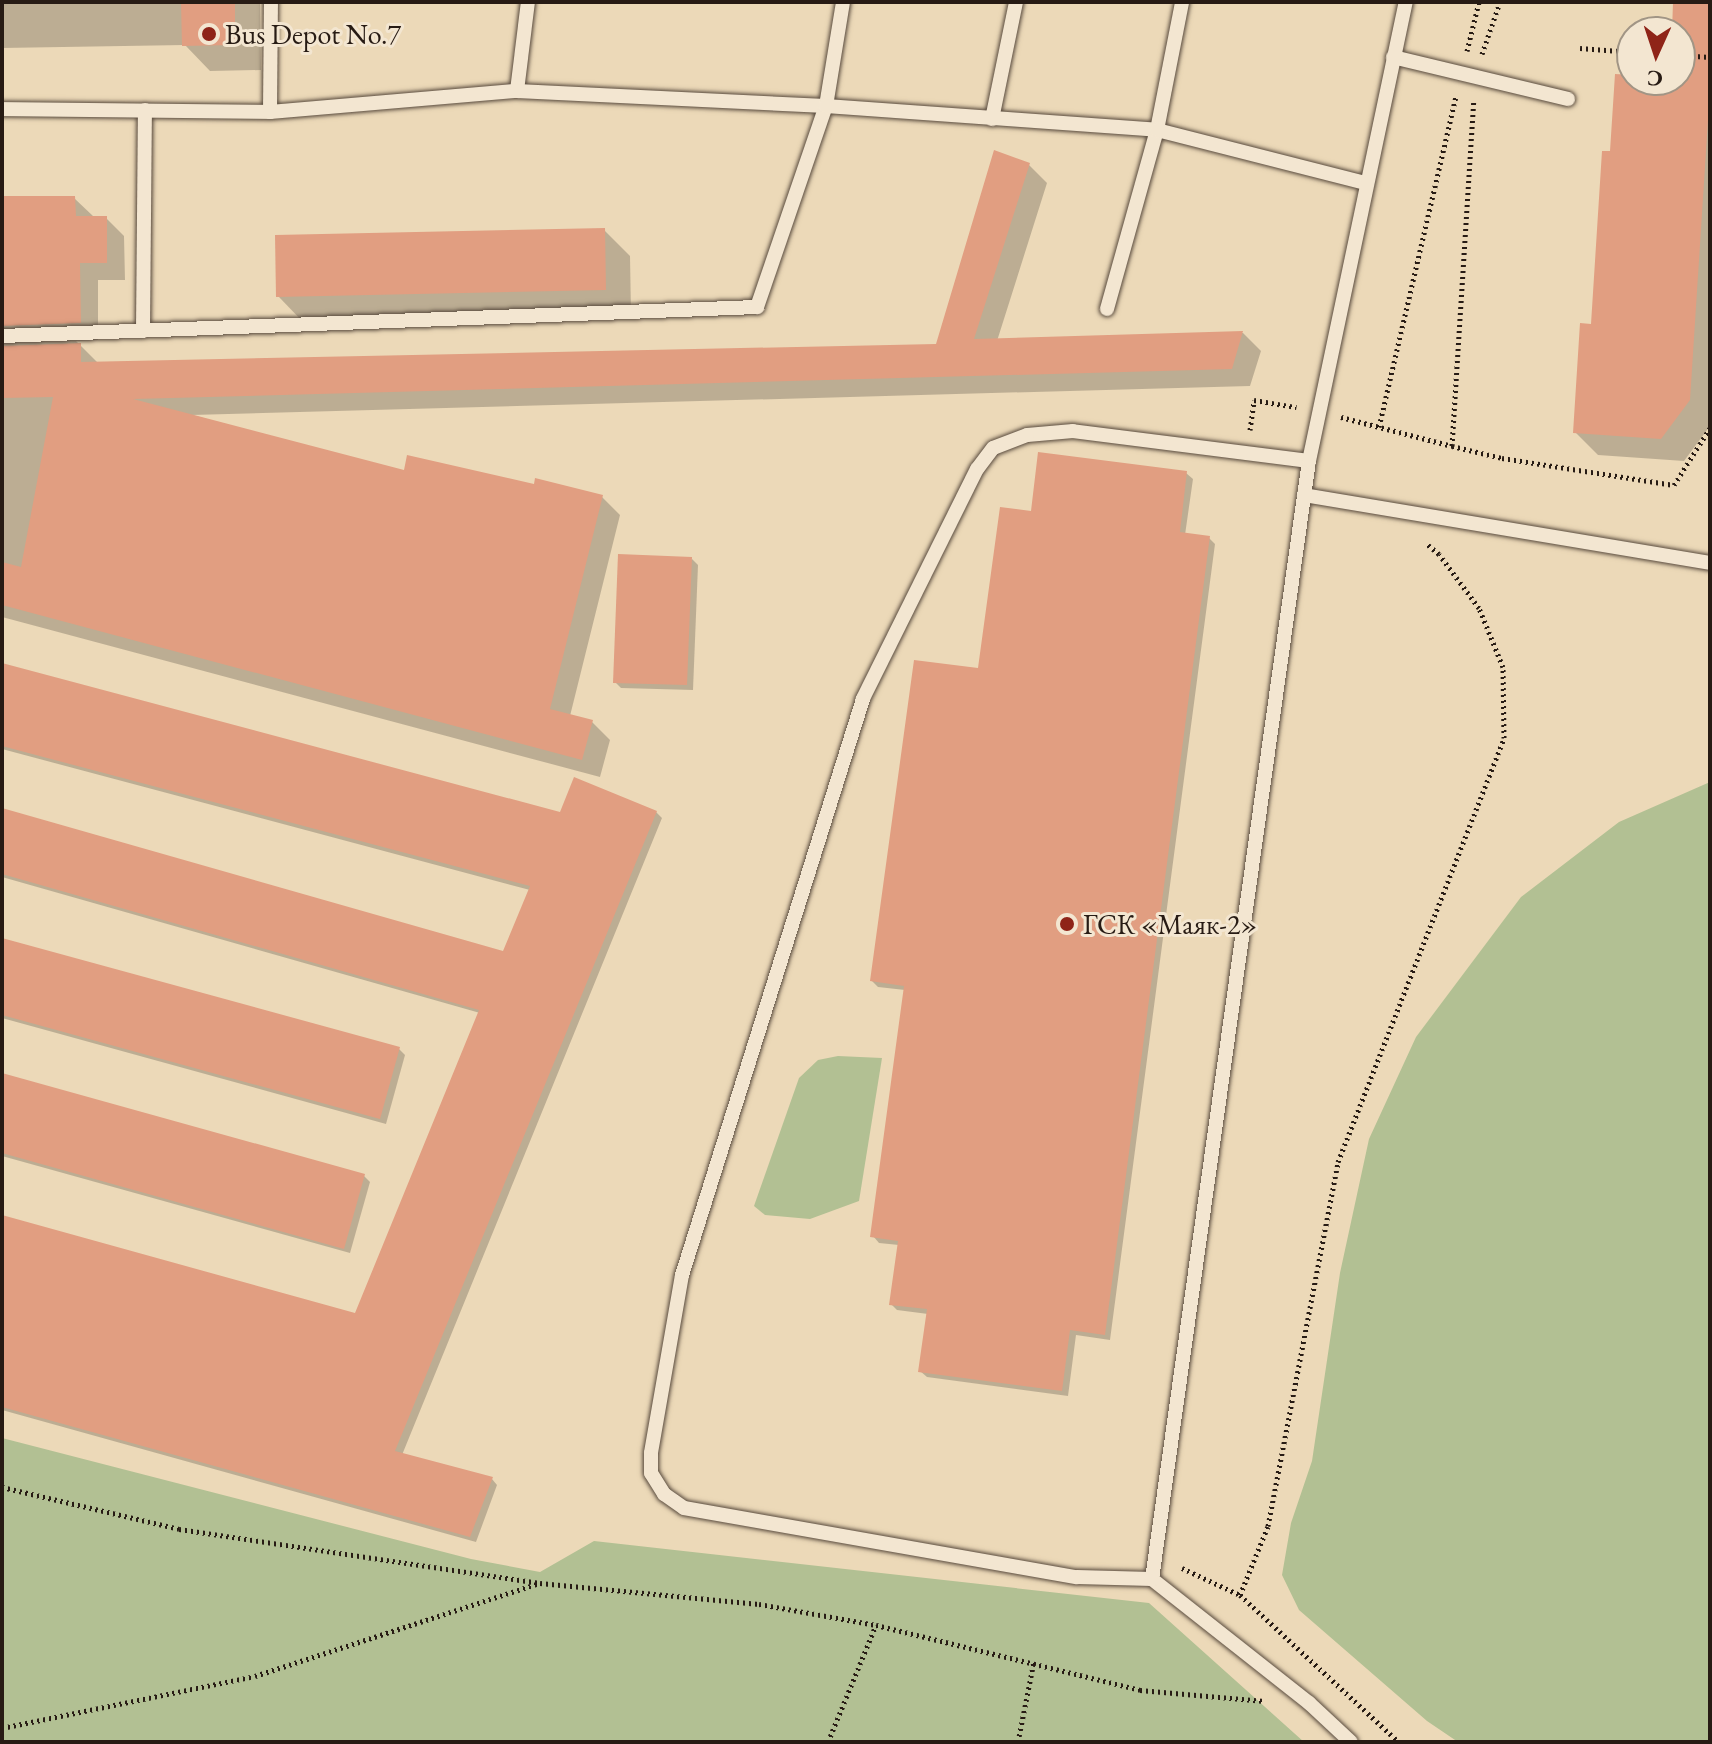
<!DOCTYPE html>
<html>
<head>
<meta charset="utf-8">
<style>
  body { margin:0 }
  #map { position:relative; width:1712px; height:1744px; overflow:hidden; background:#ecd9b8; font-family:"EB Garamond",serif }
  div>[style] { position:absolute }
  .green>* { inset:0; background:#b2c093 }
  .shadow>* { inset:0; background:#0003 }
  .building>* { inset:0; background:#e19e81 }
  .path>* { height:5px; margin-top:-2.5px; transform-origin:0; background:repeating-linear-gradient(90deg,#271b14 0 2px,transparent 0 6px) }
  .roads { filter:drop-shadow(0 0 2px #584a3d) drop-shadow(0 0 2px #584a3d) }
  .lane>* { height:14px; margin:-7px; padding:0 7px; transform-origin:7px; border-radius:7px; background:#f3e6d1 }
  .dots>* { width:22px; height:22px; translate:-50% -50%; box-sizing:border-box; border:4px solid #f3e6d1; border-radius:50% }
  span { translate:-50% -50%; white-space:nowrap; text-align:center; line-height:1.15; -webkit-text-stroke:6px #f3e6d1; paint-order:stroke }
  .poi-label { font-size:28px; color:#271b14 }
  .left { translate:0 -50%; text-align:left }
  .frame { position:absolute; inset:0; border:4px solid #271b14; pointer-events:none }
  .north { position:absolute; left:1616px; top:16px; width:80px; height:80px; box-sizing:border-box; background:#f3e6d1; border:2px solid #a19585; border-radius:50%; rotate:183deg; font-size:22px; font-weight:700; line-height:32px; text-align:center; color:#271b14 }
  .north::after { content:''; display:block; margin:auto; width:28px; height:36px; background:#8f2418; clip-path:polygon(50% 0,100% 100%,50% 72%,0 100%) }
</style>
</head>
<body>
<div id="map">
  <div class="green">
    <i style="clip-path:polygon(1710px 782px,1710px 1742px,1458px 1742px,1427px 1721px,1299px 1610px,1282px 1575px,1291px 1523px,1312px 1461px,1340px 1273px,1369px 1139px,1416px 1037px,1521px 897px,1619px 822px)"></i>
    <i style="clip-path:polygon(838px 1056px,882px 1058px,859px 1201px,810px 1219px,765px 1215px,754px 1206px,799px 1078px,818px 1060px)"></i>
    <i style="clip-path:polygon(2px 1438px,471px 1559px,540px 1572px,594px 1541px,1149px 1603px,1304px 1742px,2px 1742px)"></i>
  </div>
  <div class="shadow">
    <i style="clip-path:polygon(2px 2px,260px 2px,261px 70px,210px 71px,185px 45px,2px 48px)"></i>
    <i style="clip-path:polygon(1675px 2px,1710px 2px,1710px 426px,1684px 461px,1598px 455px,1575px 432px,1632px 77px,1680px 80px,1680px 32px,1674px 32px)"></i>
    <i style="clip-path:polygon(1029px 165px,1047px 183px,997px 341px,1243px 333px,1261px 351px,1250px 386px,192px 415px,405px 473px,602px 497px,620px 515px,570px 716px,592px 722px,610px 740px,600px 777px,2px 617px,2px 198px,74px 198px,93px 216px,106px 218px,124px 236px,125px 280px,98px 280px,98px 340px,76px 341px,99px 364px,938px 346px)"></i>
    <i style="clip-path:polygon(604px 230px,630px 256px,631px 315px,304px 323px,278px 296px)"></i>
    <i style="clip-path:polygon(1186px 473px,1193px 479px,1185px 535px,1209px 538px,1215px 544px,1110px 1340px,1076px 1335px,1068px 1396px,927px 1377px,920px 1371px,928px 1314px,897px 1310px,891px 1304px,899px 1245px,879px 1243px,873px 1236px,905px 990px,878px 987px,872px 981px,1032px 514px)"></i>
    <i style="clip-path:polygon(692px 559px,698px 565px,693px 690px,621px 688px,615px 682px)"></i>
    <i style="clip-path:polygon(2px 665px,561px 814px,656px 812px,662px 818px,402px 1455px,492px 1479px,497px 1485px,476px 1542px,2px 1410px,2px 1217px,356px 1315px,480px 1013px,2px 877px,2px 810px,504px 953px,530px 890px,2px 749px)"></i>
    <i style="clip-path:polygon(2px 940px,399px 1049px,405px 1055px,386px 1124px,2px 1018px)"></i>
    <i style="clip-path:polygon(2px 1075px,364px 1176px,370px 1182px,350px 1253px,2px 1156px)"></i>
  </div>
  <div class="building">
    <i style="clip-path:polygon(181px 2px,235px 2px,235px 45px,182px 46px)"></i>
    <i style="clip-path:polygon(1673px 2px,1710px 2px,1710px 89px,1690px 400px,1661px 439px,1573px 433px,1580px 323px,1591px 324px,1602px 151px,1610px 151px,1615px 74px,1632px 75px,1632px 80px,1680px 80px,1680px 32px,1672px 32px)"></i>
    <i style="clip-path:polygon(994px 150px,1030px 163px,974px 339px,1243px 331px,1232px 369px,133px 399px,404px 470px,407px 455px,534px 484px,535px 478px,603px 495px,550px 709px,593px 720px,582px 760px,2px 605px,2px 562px,21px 567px,53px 397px,2px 398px,2px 346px,81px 343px,81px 362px,936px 344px)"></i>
    <i style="clip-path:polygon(2px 196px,75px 196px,76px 216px,107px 216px,107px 263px,80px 263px,81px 323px,2px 326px)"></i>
    <i style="clip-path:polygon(605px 228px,606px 290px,276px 297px,275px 235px)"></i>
    <i style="clip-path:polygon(1038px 452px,1187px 471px,1180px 532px,1210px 536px,1105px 1335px,1070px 1330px,1062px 1391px,918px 1372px,927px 1309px,889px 1305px,898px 1241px,870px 1237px,904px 986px,870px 981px,914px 660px,978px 668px,1000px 507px,1031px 511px)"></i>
    <i style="clip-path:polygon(618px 554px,692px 557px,687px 685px,613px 683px)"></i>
    <i style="clip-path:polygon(2px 663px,560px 812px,574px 777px,657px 811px,395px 1451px,493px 1477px,470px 1537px,2px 1407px,2px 1215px,355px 1313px,479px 1010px,2px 874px,2px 808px,503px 951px,530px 886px,2px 746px)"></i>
    <i style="clip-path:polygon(2px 938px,400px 1047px,380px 1119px,2px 1015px)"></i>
    <i style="clip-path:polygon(2px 1073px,365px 1174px,344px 1249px,2px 1153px)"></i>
  </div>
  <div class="path">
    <i style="left:1580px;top:48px;width:52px;rotate:4.4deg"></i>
    <i style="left:1467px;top:51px;width:50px;rotate:-76.2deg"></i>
    <i style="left:1482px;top:54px;width:55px;rotate:-70.9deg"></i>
    <i style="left:1680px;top:55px;width:30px;rotate:4deg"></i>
    <i style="left:1341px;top:417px;width:115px;rotate:14.6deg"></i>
    <i style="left:1452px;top:446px;width:348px;rotate:-86.4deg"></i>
    <i style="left:1379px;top:427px;width:340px;rotate:-76.9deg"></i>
    <i style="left:1250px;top:430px;width:30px;rotate:-82deg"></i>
    <i style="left:1254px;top:400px;width:43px;rotate:9.5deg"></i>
    <i style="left:1452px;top:446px;width:51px;rotate:13.5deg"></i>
    <i style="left:1502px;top:458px;width:174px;rotate:8.9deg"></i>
    <i style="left:1674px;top:485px;width:67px;rotate:-57.7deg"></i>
    <i style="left:2px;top:1487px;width:182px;rotate:13.3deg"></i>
    <i style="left:179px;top:1529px;width:365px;rotate:8.5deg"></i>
    <i style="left:540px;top:1583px;width:220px;rotate:5.5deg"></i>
    <i style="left:759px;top:1604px;width:119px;rotate:10.2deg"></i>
    <i style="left:876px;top:1625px;width:272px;rotate:13.8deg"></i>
    <i style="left:1140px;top:1690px;width:125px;rotate:5deg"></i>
    <i style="left:1182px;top:1568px;width:64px;rotate:25deg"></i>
    <i style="left:1240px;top:1595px;width:217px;rotate:42.8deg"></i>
    <i style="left:1240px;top:1595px;width:74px;rotate:-67.9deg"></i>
    <i style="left:1268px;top:1526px;width:371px;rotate:-79.1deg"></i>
    <i style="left:1338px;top:1162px;width:455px;rotate:-68.6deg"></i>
    <i style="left:1504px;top:738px;width:71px;rotate:-90.8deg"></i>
    <i style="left:1503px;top:667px;width:64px;rotate:-112.1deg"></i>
    <i style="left:1479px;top:608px;width:67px;rotate:-126.5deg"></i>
    <i style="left:1439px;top:554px;width:17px;rotate:-140deg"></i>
    <i style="left:2px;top:1728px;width:258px;rotate:-11.6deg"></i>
    <i style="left:255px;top:1676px;width:299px;rotate:-18.1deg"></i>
    <i style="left:828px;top:1742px;width:126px;rotate:-67.7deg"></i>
    <i style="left:1018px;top:1742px;width:83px;rotate:-78.8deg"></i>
  </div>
  <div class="roads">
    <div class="lane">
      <i style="left:1393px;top:57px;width:180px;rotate:13.5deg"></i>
      <i style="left:517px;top:91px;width:90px;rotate:-83deg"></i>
      <i style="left:2px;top:109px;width:268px;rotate:0.6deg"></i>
      <i style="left:270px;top:112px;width:110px;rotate:-89.5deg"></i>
      <i style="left:270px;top:112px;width:248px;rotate:-4.9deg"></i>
      <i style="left:517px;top:91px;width:309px;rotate:2.8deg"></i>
      <i style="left:826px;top:106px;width:105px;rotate:-80.7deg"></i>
      <i style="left:992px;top:119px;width:119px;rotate:-78.4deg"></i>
      <i style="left:1107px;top:309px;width:186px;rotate:-74.4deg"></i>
      <i style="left:1157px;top:130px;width:130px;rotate:-78.9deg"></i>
      <i style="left:143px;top:331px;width:221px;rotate:-89.5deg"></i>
      <i style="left:2px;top:336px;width:756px;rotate:-2.2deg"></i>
      <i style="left:757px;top:307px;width:213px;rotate:-71.1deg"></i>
      <i style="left:826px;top:106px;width:332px;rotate:4.1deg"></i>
      <i style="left:1157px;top:130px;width:215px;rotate:14.3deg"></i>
      <i style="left:1309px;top:461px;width:238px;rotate:-172.8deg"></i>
      <i style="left:1073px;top:431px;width:46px;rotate:175deg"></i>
      <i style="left:1027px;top:435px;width:36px;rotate:159deg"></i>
      <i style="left:993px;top:448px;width:26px;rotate:127deg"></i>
      <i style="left:977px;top:469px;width:257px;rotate:116.4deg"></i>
      <i style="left:863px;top:699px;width:604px;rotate:107.44deg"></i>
      <i style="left:682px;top:1275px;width:181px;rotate:99.9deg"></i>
      <i style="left:651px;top:1453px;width:20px;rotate:90deg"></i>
      <i style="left:651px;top:1473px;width:25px;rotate:58deg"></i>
      <i style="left:664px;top:1494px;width:24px;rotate:35deg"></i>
      <i style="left:684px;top:1508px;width:399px;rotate:10deg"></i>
      <i style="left:1077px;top:1577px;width:75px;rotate:1.5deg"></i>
      <i style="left:1152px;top:1579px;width:200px;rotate:38.3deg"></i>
      <i style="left:1309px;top:1703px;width:57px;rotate:42.9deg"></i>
      <i style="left:1304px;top:495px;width:412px;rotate:9.5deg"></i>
      <i style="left:1152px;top:1579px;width:1129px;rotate:-82.01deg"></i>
      <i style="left:1309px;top:461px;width:469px;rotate:-78.1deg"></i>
    </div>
  </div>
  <div class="dots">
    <i style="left:209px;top:34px;background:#8f2418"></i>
    <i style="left:1067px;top:924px;background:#8f2418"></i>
  </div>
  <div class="poi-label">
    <span class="left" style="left:225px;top:34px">Bus Depot No.7</span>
    <span class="left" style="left:1083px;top:924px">ГСК «Маяк-2»</span>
  </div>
  <div class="frame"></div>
  <div class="north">С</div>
</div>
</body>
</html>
